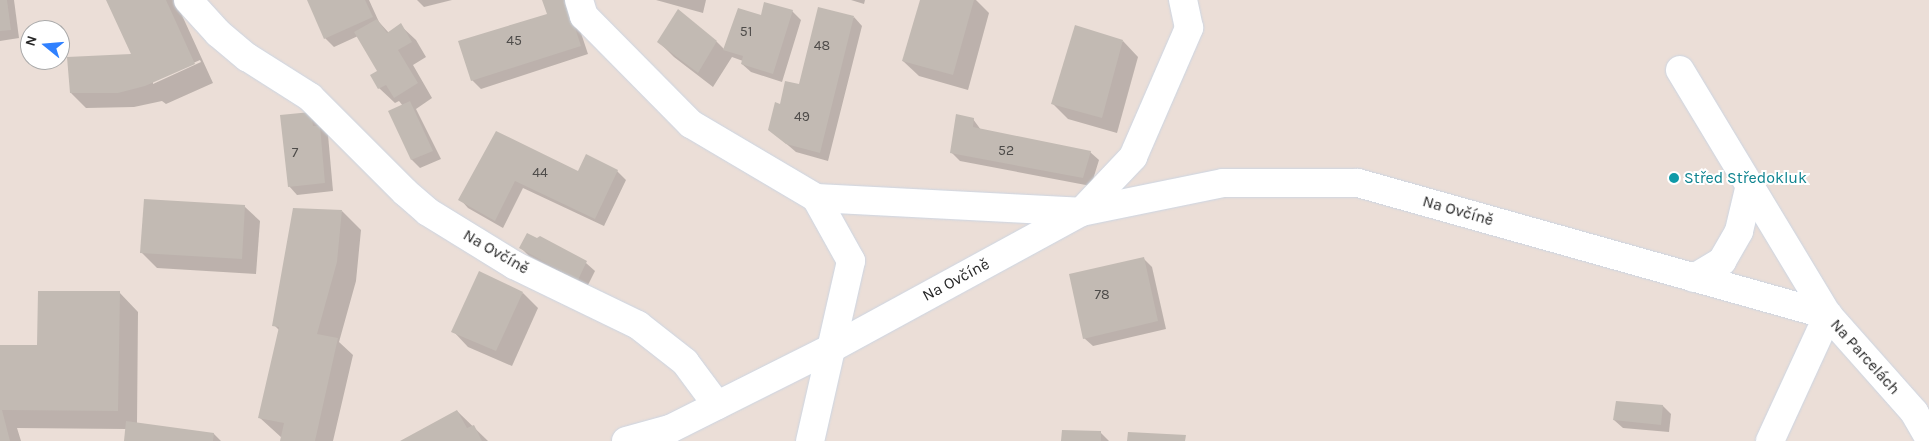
<!DOCTYPE html>
<html>
<head>
<meta charset="utf-8">
<style>
  body { margin:0 }
  #map { position:relative; width:1929px; height:441px; overflow:hidden; background:#ebded7; font-family:Karla,sans-serif }
  div>[style] { position:absolute }
  .shadow>* { inset:0; background:#0003 }
  .building>* { inset:0; background:#c2bab3 }
  .roads { filter:drop-shadow(0 0 1px #ccd5e2) drop-shadow(0 0 1px #ccd5e2) }
  .street>* { height:28px; margin:-14px; padding:0 14px; transform-origin:14px; border-radius:14px; background:#fff }
  .dots>* { width:14px; height:14px; translate:-50% -50%; box-sizing:border-box; border:2px solid #fff; border-radius:50% }
  span { translate:-50% -50%; white-space:nowrap; text-align:center; line-height:1.15; -webkit-text-stroke:4px #fff; paint-order:stroke }
  .number-label { font-size:14px; color:#4e4c4a }
  .number-label span { -webkit-text-stroke-width:0 }
  .culture-label { font-size:16px; color:#0d838f }
  .left { translate:0 -50%; text-align:left }
  .street-label { font-size:16px; color:#272727 }
  .north { position:absolute; left:20px; top:20px; width:50px; height:50px; box-sizing:border-box; background:#fff; border:1px solid #a9a9a9; border-radius:50%; rotate:287deg; font-size:14px; font-weight:700; line-height:20px; text-align:center; color:#272727 }
  .north::after { content:''; display:block; margin:auto; width:18px; height:22px; background:#3081ff; clip-path:polygon(50% 0,100% 100%,50% 72%,0 100%) }
</style>
</head>
<body>
<div id="map">
  <div class="shadow">
    <i style="clip-path:polygon(0 0,14px 0,19px 38px,0 41px)"></i>
    <i style="clip-path:polygon(evenodd,107px 0,175px 0,213px 83px,166px 104px,162px 101px,134px 107px,86px 108px,71px 93px,133px 56px,107px 0,200px 60px,201px 62px,153px 84px,153px 81px,200px 60px)"></i>
    <i style="clip-path:polygon(309px 0,369px 0,379px 22px,389px 33px,400px 25px,416px 40px,426px 57px,413px 65px,432px 98px,416px 109px,441px 159px,420px 168px,412px 160px,390px 112px,403px 106px,399px 101px,395px 103px,379px 88px,372px 75px,379px 71px,358px 36px,334px 47px,325px 38px)"></i>
    <i style="clip-path:polygon(417px 0,452px 0,424px 7px)"></i>
    <i style="clip-path:polygon(543px 0,570px 0,588px 54px,481px 89px,472px 80px,548px 14px)"></i>
    <i style="clip-path:polygon(656px 0,706px 0,703px 13px)"></i>
    <i style="clip-path:polygon(851px 0,865px 0,864px 4px)"></i>
    <i style="clip-path:polygon(921px 0,976px 0,989px 13px,968px 90px,919px 76px,903px 61px)"></i>
    <i style="clip-path:polygon(792px 11px,801px 20px,782px 82px,751px 72px,742px 64px,743px 61px,732px 57px,713px 87px,674px 57px,659px 42px,717px 42px,725px 50px,762px 17px)"></i>
    <i style="clip-path:polygon(854px 17px,862px 26px,828px 161px,796px 152px,769px 129px,781px 106px,800px 86px)"></i>
    <i style="clip-path:polygon(1123px 41px,1138px 57px,1117px 133px,1068px 119px,1053px 104px)"></i>
    <i style="clip-path:polygon(311px 113px,328px 135px,333px 191px,297px 195px,289px 186px)"></i>
    <i style="clip-path:polygon(973px 119px,981px 130px,1090px 152px,1099px 160px,1091px 186px,960px 161px,951px 152px)"></i>
    <i style="clip-path:polygon(497px 133px,578px 172px,617px 171px,626px 180px,604px 226px,523px 188px,503px 228px,468px 208px,460px 199px)"></i>
    <i style="clip-path:polygon(244px 206px,260px 221px,256px 274px,157px 268px,141px 252px)"></i>
    <i style="clip-path:polygon(342px 211px,361px 230px,356px 281px,339px 342px,353px 355px,333px 441px,281px 441px,282px 438px,260px 418px,279px 330px,274px 325px)"></i>
    <i style="clip-path:polygon(537px 239px,586px 263px,595px 271px,587px 287px,529px 256px,520px 247px)"></i>
    <i style="clip-path:polygon(1143px 258px,1152px 267px,1166px 329px,1093px 346px,1084px 338px)"></i>
    <i style="clip-path:polygon(119px 292px,138px 312px,137px 424px,214px 434px,221px 441px,126px 441px,126px 429px,17px 428px,21px 441px,0 441px,0 346px,38px 346px)"></i>
    <i style="clip-path:polygon(523px 293px,538px 308px,512px 366px,468px 347px,453px 331px)"></i>
    <i style="clip-path:polygon(1617px 402px,1663px 406px,1671px 414px,1669px 432px,1623px 428px,1614px 420px)"></i>
    <i style="clip-path:polygon(457px 411px,488px 441px,403px 441px)"></i>
    <i style="clip-path:polygon(1101px 433px,1109px 441px,1063px 441px)"></i>
  </div>
  <div class="building">
    <i style="clip-path:polygon(0 0,7px 0,11px 30px,0 31px)"></i>
    <i style="clip-path:polygon(106px 0,166px 0,195px 64px,145px 86px,118px 93px,70px 93px,67px 57px,131px 54px)"></i>
    <i style="clip-path:polygon(307px 0,365px 0,373px 17px,324px 39px)"></i>
    <i style="clip-path:polygon(542px 0,566px 0,581px 46px,471px 81px,458px 41px,547px 14px)"></i>
    <i style="clip-path:polygon(920px 0,974px 0,953px 75px,902px 61px)"></i>
    <i style="clip-path:polygon(764px 2px,793px 10px,773px 74px,741px 64px,743px 56px,723px 50px,738px 8px,761px 15px)"></i>
    <i style="clip-path:polygon(818px 7px,854px 16px,820px 153px,786px 144px,768px 130px,775px 102px,780px 104px,785px 81px,799px 84px)"></i>
    <i style="clip-path:polygon(678px 9px,717px 41px,698px 73px,657px 42px)"></i>
    <i style="clip-path:polygon(377px 19px,387px 33px,401px 23px,412px 42px,398px 50px,418px 83px,394px 98px,386px 85px,378px 89px,370px 75px,377px 71px,354px 32px)"></i>
    <i style="clip-path:polygon(1075px 25px,1123px 40px,1102px 118px,1051px 104px)"></i>
    <i style="clip-path:polygon(410px 101px,433px 151px,411px 160px,388px 111px)"></i>
    <i style="clip-path:polygon(311px 112px,313px 126px,320px 126px,325px 183px,288px 187px,280px 115px)"></i>
    <i style="clip-path:polygon(956px 114px,974px 118px,973px 127px,1091px 151px,1083px 178px,950px 153px)"></i>
    <i style="clip-path:polygon(496px 131px,578px 171px,586px 154px,618px 170px,595px 219px,515px 181px,495px 221px,458px 200px)"></i>
    <i style="clip-path:polygon(144px 199px,245px 205px,242px 259px,140px 253px)"></i>
    <i style="clip-path:polygon(293px 208px,342px 210px,337px 262px,317px 334px,338px 338px,315px 441px,280px 441px,284px 423px,258px 418px,279px 327px,272px 326px)"></i>
    <i style="clip-path:polygon(527px 233px,537px 238px,540px 236px,587px 261px,578px 280px,519px 248px)"></i>
    <i style="clip-path:polygon(1144px 257px,1158px 321px,1083px 339px,1069px 274px)"></i>
    <i style="clip-path:polygon(479px 271px,523px 292px,496px 351px,451px 332px)"></i>
    <i style="clip-path:polygon(38px 291px,120px 291px,118px 411px,2px 410px,10px 441px,0 441px,0 345px,37px 345px)"></i>
    <i style="clip-path:polygon(1616px 401px,1663px 405px,1661px 425px,1613px 420px)"></i>
    <i style="clip-path:polygon(457px 410px,467px 428px,474px 425px,482px 441px,400px 441px)"></i>
    <i style="clip-path:polygon(126px 421px,214px 433px,213px 441px,124px 441px)"></i>
    <i style="clip-path:polygon(1062px 430px,1101px 431px,1101px 441px,1061px 441px)"></i>
    <i style="clip-path:polygon(1128px 432px,1186px 435px,1185px 441px,1127px 441px)"></i>
  </div>
  <div class="roads">
    <div class="street">
      <i style="left:188px;top:0;width:45px;rotate:47.7deg"></i>
      <i style="left:218px;top:33px;width:38px;rotate:40deg"></i>
      <i style="left:247px;top:57px;width:75px;rotate:32.4deg"></i>
      <i style="left:310px;top:97px;width:134px;rotate:45deg"></i>
      <i style="left:405px;top:192px;width:30px;rotate:41deg"></i>
      <i style="left:428px;top:212px;width:101px;rotate:31.6deg"></i>
      <i style="left:514px;top:265px;width:138px;rotate:25.8deg"></i>
      <i style="left:638px;top:325px;width:60px;rotate:38.2deg"></i>
      <i style="left:685px;top:362px;width:54px;rotate:53.3deg"></i>
      <i style="left:579px;top:0;width:17px;rotate:73deg"></i>
      <i style="left:584px;top:16px;width:152px;rotate:45.3deg"></i>
      <i style="left:691px;top:124px;width:145px;rotate:30.6deg"></i>
      <i style="left:816px;top:198px;width:72px;rotate:60.9deg"></i>
      <i style="left:851px;top:261px;width:185px;rotate:102.8deg"></i>
      <i style="left:1680px;top:70px;width:286px;rotate:58.9deg"></i>
      <i style="left:1828px;top:315px;width:130px;rotate:48.4deg"></i>
      <i style="left:1914px;top:412px;width:30px;rotate:60deg"></i>
      <i style="left:816px;top:198px;width:265px;rotate:3deg"></i>
      <i style="left:1081px;top:212px;width:76px;rotate:-46.6deg"></i>
      <i style="left:1133px;top:157px;width:141px;rotate:-66.5deg"></i>
      <i style="left:1189px;top:28px;width:29px;rotate:-102deg"></i>
      <i style="left:1694px;top:278px;width:33px;rotate:-31deg"></i>
      <i style="left:1722px;top:261px;width:34px;rotate:-60deg"></i>
      <i style="left:1739px;top:231px;width:47px;rotate:-76.6deg"></i>
      <i style="left:626px;top:441px;width:46px;rotate:-15.3deg"></i>
      <i style="left:670px;top:429px;width:179px;rotate:-26.6deg"></i>
      <i style="left:830px;top:349px;width:286px;rotate:-28.6deg"></i>
      <i style="left:1081px;top:212px;width:145px;rotate:-11.5deg"></i>
      <i style="left:1223px;top:183px;width:135px"></i>
      <i style="left:1358px;top:183px;width:488px;rotate:15.7deg"></i>
      <i style="left:1770px;top:441px;width:139px;rotate:-65.3deg"></i>
    </div>
  </div>
  <div class="dots">
    <i style="left:1674px;top:178px;background:#0f9aa8"></i>
  </div>
  <div class="number-label">
    <span style="left:746px;top:32px">51</span>
    <span style="left:514px;top:41px">45</span>
    <span style="left:822px;top:46px">48</span>
    <span style="left:802px;top:117px">49</span>
    <span style="left:1006px;top:151px">52</span>
    <span style="left:295px;top:153px">7</span>
    <span style="left:540px;top:173px">44</span>
    <span style="left:1102px;top:295px">78</span>
  </div>
  <div class="culture-label">
    <span class="left" style="left:1684px;top:178px">Střed Středokluk</span>
  </div>
  <div class="street-label">
    <span style="left:1458px;top:211px;rotate:16deg">Na Ovčíně</span>
    <span style="left:496px;top:252px;rotate:30deg">Na Ovčíně</span>
    <span style="left:956px;top:280px;rotate:-28deg">Na Ovčíně</span>
    <span style="left:1865px;top:357px;rotate:48deg">Na Parcelách</span>
  </div>
  <div class="north">N</div>
</div>
</body>
</html>
